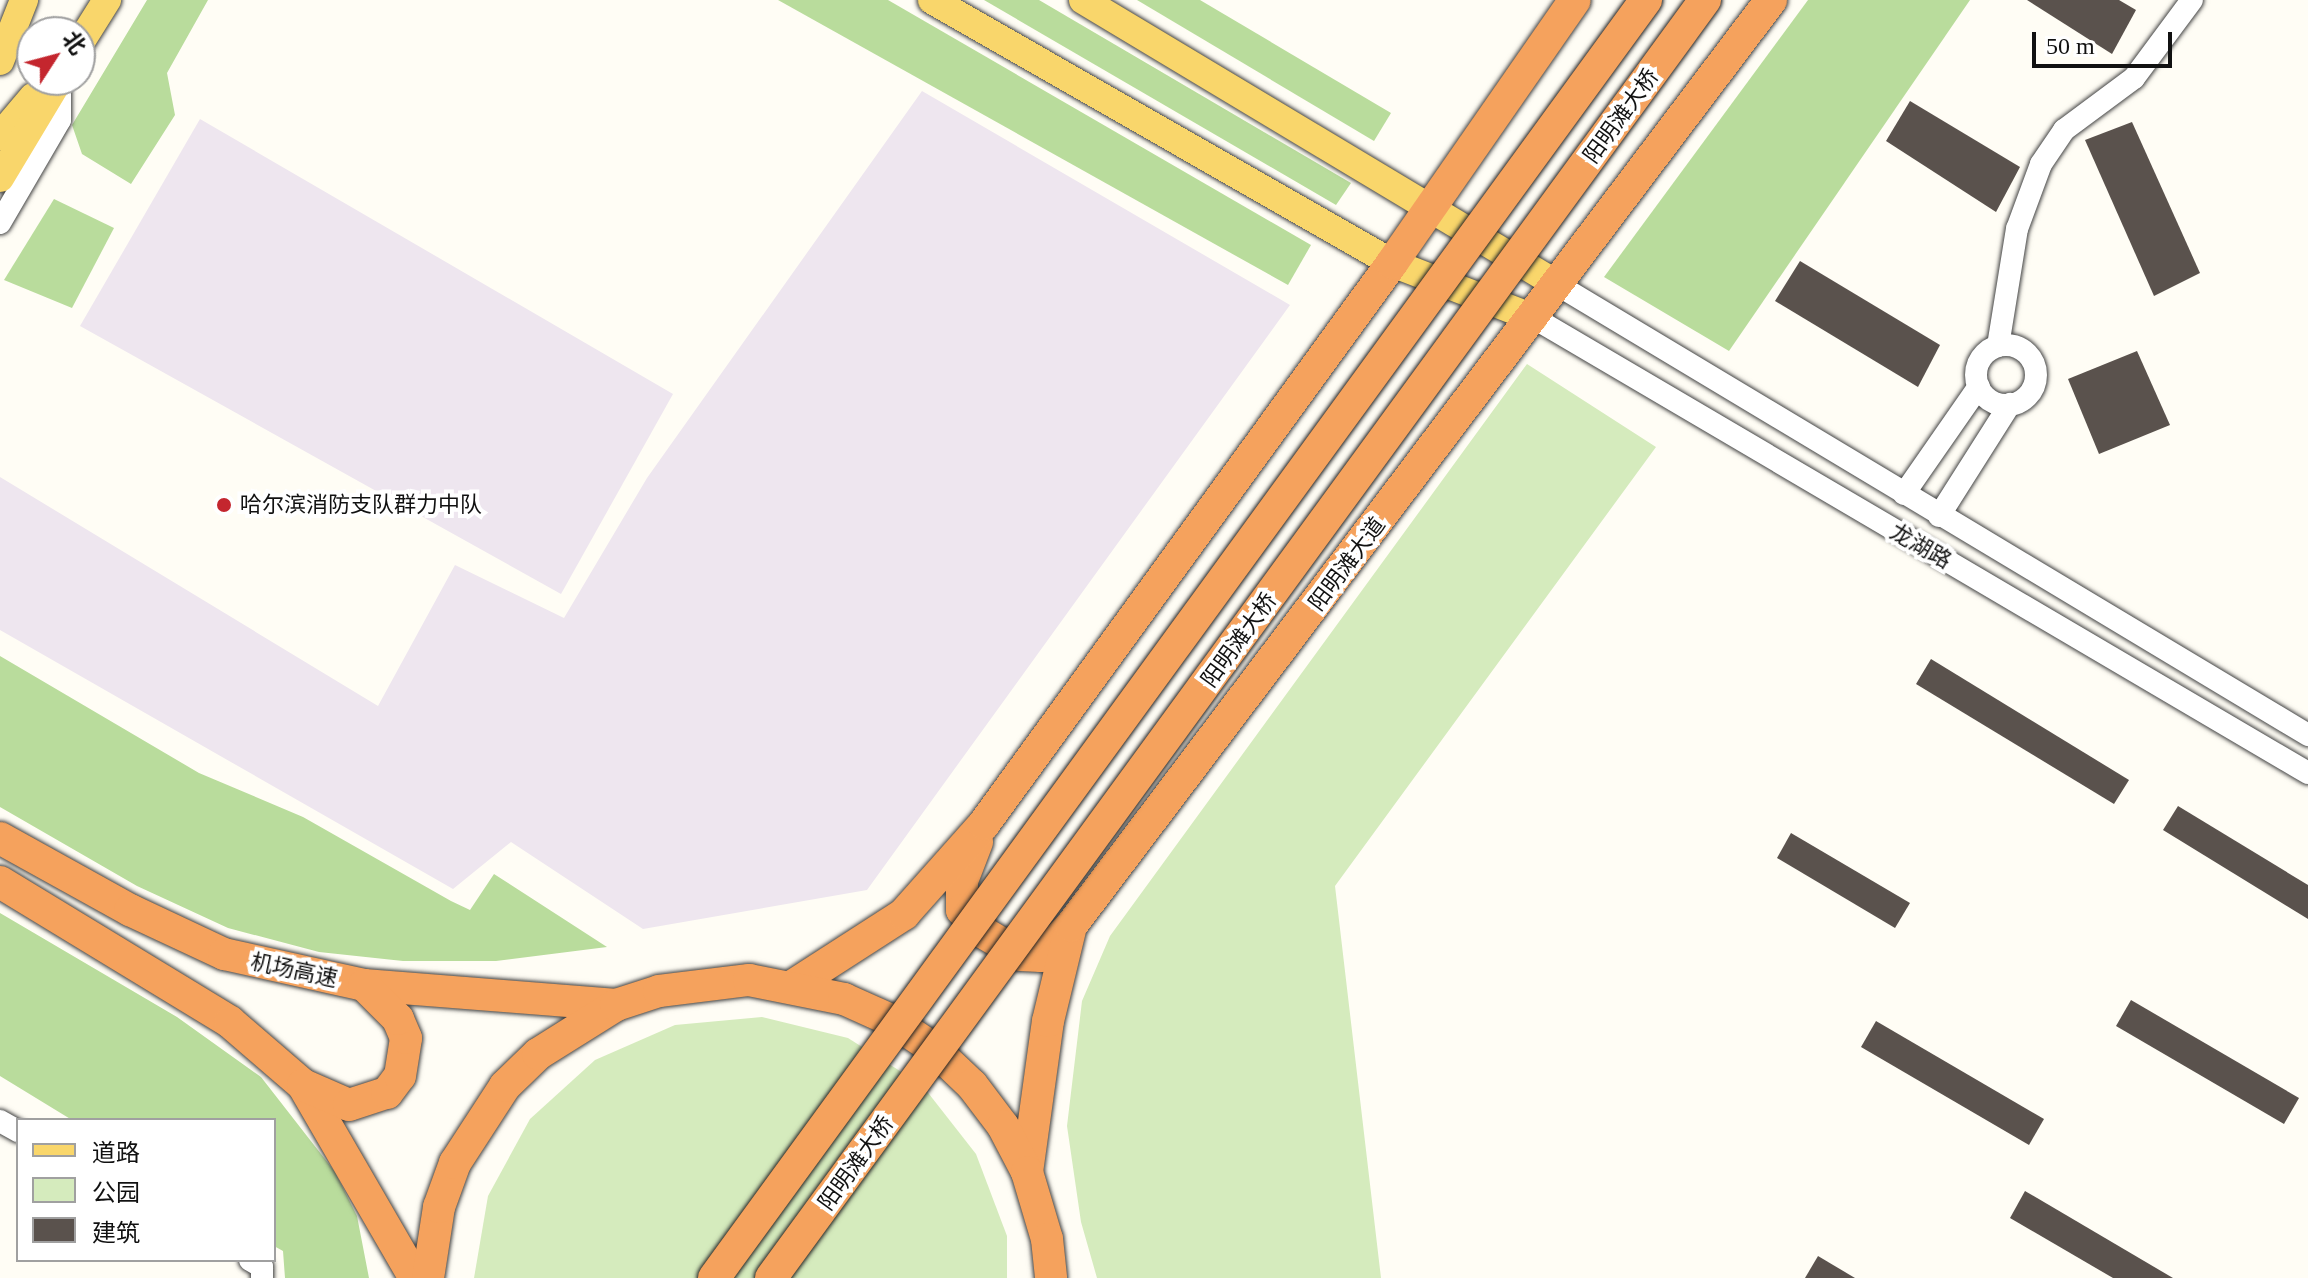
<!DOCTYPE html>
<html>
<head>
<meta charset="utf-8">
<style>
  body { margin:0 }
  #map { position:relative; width:2308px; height:1278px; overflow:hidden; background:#fffdf5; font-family:"Times New Roman","Noto Sans SC",serif }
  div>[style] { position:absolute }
  .industrial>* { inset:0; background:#eee6ef }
  .green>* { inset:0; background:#d5ebbd }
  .forest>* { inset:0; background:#b9dc9c }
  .building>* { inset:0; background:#5a524d }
  .roads { filter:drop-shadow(0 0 2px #444) drop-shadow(0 0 2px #444) }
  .minor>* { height:22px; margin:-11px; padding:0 11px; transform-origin:11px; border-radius:11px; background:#fff }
  .minor>.ring { margin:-11px; padding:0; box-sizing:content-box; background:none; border:22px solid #fff; border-radius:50% }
  .major>* { height:28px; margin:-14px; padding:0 14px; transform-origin:14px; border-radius:14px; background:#f9d66b }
  .highway>* { height:32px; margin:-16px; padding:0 16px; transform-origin:16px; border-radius:16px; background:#f5a25d }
  .bridges { filter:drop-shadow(0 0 2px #222) drop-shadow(0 0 2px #222) }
  .highway-bridge>* { height:32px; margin:-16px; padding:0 16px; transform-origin:16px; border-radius:16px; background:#f5a25d }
  .dots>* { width:22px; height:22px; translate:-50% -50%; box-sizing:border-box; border:4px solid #fff; border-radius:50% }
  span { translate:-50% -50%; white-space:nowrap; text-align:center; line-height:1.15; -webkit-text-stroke:8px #fff; paint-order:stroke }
  .street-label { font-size:22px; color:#111 }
  .poi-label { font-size:22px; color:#111 }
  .left { translate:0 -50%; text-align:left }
  .legend { position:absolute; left:16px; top:1118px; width:260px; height:144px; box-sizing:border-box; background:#fff; border:2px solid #a0a0a0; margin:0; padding:10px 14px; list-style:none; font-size:24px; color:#111 }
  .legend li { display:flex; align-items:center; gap:16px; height:40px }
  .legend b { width:40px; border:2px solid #a0a0a0 }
  .north { position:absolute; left:16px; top:16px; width:80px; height:80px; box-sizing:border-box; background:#fff; border:2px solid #a0a0a0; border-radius:50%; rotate:54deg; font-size:22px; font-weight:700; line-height:32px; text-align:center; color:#111 }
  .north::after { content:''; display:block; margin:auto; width:28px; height:36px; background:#c4262e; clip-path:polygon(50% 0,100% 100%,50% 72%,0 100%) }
  .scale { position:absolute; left:2032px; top:32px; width:140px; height:36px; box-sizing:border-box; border:4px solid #111; border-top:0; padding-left:10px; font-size:24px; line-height:28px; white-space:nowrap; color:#111; -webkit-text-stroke:6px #fff; paint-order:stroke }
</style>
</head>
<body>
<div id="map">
  <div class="industrial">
    <i style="clip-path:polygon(922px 91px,1290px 305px,867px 890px,643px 929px,511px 842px,453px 889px,0 630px,0 477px,378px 706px,455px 565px,564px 618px,647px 478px)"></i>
    <i style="clip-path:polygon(200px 119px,673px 394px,561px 594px,80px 326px)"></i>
  </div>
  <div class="green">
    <i style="clip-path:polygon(1527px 364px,1656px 447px,1335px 886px,1381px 1278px,1097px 1278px,1081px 1222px,1067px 1126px,1082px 1001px,1110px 936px)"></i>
    <i style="clip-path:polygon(762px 1017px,848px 1038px,922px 1085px,976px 1154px,1007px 1236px,1007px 1278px,474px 1278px,488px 1196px,530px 1119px,595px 1060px,675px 1025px)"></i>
  </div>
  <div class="forest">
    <i style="clip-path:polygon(147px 0,208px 0,167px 73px,175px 115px,131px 184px,82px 154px,72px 125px)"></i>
    <i style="clip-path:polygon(778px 0,888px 0,1311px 245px,1288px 285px)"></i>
    <i style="clip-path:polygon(984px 0,1039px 0,1351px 183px,1336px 205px)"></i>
    <i style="clip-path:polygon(1137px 0,1200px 0,1391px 113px,1374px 141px)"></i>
    <i style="clip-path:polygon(1808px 0,1970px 0,1729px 351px,1604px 277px)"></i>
    <i style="clip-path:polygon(54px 199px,114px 228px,72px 308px,4px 280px)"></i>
    <i style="clip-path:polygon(0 656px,199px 773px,303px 817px,451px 901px,470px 910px,494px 874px,607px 947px,496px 961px,403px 961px,319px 952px,228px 928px,137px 886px,0 807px)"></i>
    <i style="clip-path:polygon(0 913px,177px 1017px,261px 1077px,335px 1172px,357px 1216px,369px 1278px,285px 1278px,283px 1251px,274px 1246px,274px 1120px,72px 1120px,0 1076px)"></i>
  </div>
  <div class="building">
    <i style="clip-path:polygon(2027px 0,2119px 0,2136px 10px,2112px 54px)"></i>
    <i style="clip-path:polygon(1910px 101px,2020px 167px,1996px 212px,1886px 141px)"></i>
    <i style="clip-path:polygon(2132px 122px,2200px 273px,2154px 296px,2085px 140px)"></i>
    <i style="clip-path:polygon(1800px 261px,1940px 345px,1918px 387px,1775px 301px)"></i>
    <i style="clip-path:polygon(2137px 351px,2170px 425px,2099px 454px,2068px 379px)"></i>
    <i style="clip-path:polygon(1931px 659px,2129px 780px,2114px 804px,1916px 684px)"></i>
    <i style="clip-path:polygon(2178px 806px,2308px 885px,2308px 919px,2163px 830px)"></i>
    <i style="clip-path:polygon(1791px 833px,1910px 903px,1895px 928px,1777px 858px)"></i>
    <i style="clip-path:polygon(2131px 1000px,2299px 1098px,2284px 1124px,2116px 1026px)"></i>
    <i style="clip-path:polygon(1876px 1021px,2044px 1119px,2029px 1145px,1861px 1047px)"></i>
    <i style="clip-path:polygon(2025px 1191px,2173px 1278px,2113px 1278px,2010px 1218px)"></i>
    <i style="clip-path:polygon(1818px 1256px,1855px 1278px,1805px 1278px)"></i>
  </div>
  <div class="roads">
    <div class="minor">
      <i style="left:0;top:223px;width:119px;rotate:-59.8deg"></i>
      <i style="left:60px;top:120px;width:40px;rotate:-90deg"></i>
      <i style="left:1558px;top:285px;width:875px;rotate:30.96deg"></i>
      <i style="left:1534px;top:318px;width:898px;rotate:30.45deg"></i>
      <i class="ring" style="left:1976px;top:345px;width:38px;height:38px"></i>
      <i style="left:1998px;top:346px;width:119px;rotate:-80.8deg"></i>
      <i style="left:2017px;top:229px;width:69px;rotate:-69.7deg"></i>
      <i style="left:2041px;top:164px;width:41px;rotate:-55.9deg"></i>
      <i style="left:2064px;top:130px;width:87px;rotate:-36.6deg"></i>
      <i style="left:2134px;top:78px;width:97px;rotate:-53.4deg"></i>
      <i style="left:1904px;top:494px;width:131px;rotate:-55.2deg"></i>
      <i style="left:1939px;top:516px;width:133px;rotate:-57.6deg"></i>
      <i style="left:0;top:1121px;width:21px;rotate:29deg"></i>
      <i style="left:250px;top:1260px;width:14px;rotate:30deg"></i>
      <i style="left:262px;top:1267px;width:11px;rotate:90deg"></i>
    </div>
    <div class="major">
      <i style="left:932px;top:0;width:530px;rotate:29.76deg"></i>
      <i style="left:1392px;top:263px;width:152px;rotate:21.2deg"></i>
      <i style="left:1083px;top:0;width:554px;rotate:30.96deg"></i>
      <i style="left:80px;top:43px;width:51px;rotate:-57.9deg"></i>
      <i style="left:0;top:61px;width:66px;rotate:-68.5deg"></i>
      <i style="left:0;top:136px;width:51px;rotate:-49.8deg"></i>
      <i style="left:0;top:178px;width:114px;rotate:-59deg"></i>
    </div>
    <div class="highway">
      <i style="left:0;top:838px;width:149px;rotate:29deg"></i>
      <i style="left:130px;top:910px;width:104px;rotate:25.1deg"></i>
      <i style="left:224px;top:954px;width:143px;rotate:12.5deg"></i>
      <i style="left:364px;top:985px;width:253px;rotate:4.5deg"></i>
      <i style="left:977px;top:842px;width:42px;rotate:111deg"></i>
      <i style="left:962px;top:881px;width:29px;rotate:90deg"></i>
      <i style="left:962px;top:910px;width:32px;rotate:46deg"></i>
      <i style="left:984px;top:933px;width:43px;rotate:30.7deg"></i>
      <i style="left:1021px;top:955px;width:20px;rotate:3deg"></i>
      <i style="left:1041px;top:956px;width:42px;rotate:-45deg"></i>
      <i style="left:0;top:882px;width:269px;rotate:31.3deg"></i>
      <i style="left:230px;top:1022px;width:96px;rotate:40.8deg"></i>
      <i style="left:303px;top:1085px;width:223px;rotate:59.9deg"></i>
      <i style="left:794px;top:985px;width:131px;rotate:-32.8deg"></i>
      <i style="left:904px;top:914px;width:120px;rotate:-48.4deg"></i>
      <i style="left:984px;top:824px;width:694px;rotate:-53.97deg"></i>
      <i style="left:1392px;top:263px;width:320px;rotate:-55.2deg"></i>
      <i style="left:303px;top:1085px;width:50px;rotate:23.5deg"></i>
      <i style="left:349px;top:1105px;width:40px;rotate:-18deg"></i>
      <i style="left:387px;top:1093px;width:21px;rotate:-53deg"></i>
      <i style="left:400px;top:1076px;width:38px;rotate:-81deg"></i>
      <i style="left:406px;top:1038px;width:21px;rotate:-113deg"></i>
      <i style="left:398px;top:1019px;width:48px;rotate:-135deg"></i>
      <i style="left:1027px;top:1172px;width:152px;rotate:-82.1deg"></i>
      <i style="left:1048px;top:1021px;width:98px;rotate:-76.4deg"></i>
      <i style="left:1071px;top:926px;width:1161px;rotate:-52.91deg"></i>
      <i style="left:428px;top:1278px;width:72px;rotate:-81.2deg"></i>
      <i style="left:439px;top:1207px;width:47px;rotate:-70deg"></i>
      <i style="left:455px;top:1163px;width:92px;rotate:-57deg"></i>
      <i style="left:505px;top:1086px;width:46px;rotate:-44.1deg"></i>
      <i style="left:538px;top:1054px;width:92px;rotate:-32.1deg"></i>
      <i style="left:616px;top:1005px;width:45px;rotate:-18deg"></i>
      <i style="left:659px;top:991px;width:91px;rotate:-7deg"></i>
      <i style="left:749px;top:980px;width:97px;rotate:11.3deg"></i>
      <i style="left:844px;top:999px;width:51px;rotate:24.1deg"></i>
      <i style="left:891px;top:1020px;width:52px;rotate:34deg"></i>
      <i style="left:934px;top:1049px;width:52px;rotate:43.5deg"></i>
      <i style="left:972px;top:1085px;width:51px;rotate:52.9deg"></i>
      <i style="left:1003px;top:1126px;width:52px;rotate:62.4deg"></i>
      <i style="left:1027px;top:1172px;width:70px;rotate:73.4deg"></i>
      <i style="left:1047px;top:1239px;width:39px;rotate:84deg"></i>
    </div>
  </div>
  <div class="bridges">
    <div class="highway-bridge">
      <i style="left:714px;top:1278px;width:1582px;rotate:-53.9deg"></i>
      <i style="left:771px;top:1278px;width:1583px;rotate:-53.84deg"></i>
    </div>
  </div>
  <div class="dots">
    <i style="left:224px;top:505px;background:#c4262e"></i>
  </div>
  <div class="street-label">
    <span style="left:1621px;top:116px;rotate:-54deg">阳明滩大桥</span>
    <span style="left:1921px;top:546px;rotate:30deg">龙湖路</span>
    <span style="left:1347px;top:564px;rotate:-53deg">阳明滩大道</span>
    <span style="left:1239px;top:640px;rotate:-54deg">阳明滩大桥</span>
    <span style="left:294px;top:970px;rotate:12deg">机场高速</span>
    <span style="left:856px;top:1163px;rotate:-54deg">阳明滩大桥</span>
  </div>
  <div class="poi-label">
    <span class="left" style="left:240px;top:505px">哈尔滨消防支队群力中队</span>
  </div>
  <ul class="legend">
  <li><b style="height:10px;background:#f9d66b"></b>道路</li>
  <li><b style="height:22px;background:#d5ebbd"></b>公园</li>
  <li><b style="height:22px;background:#5a524d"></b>建筑</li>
  </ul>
  <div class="north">北</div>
  <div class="scale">50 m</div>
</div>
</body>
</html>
